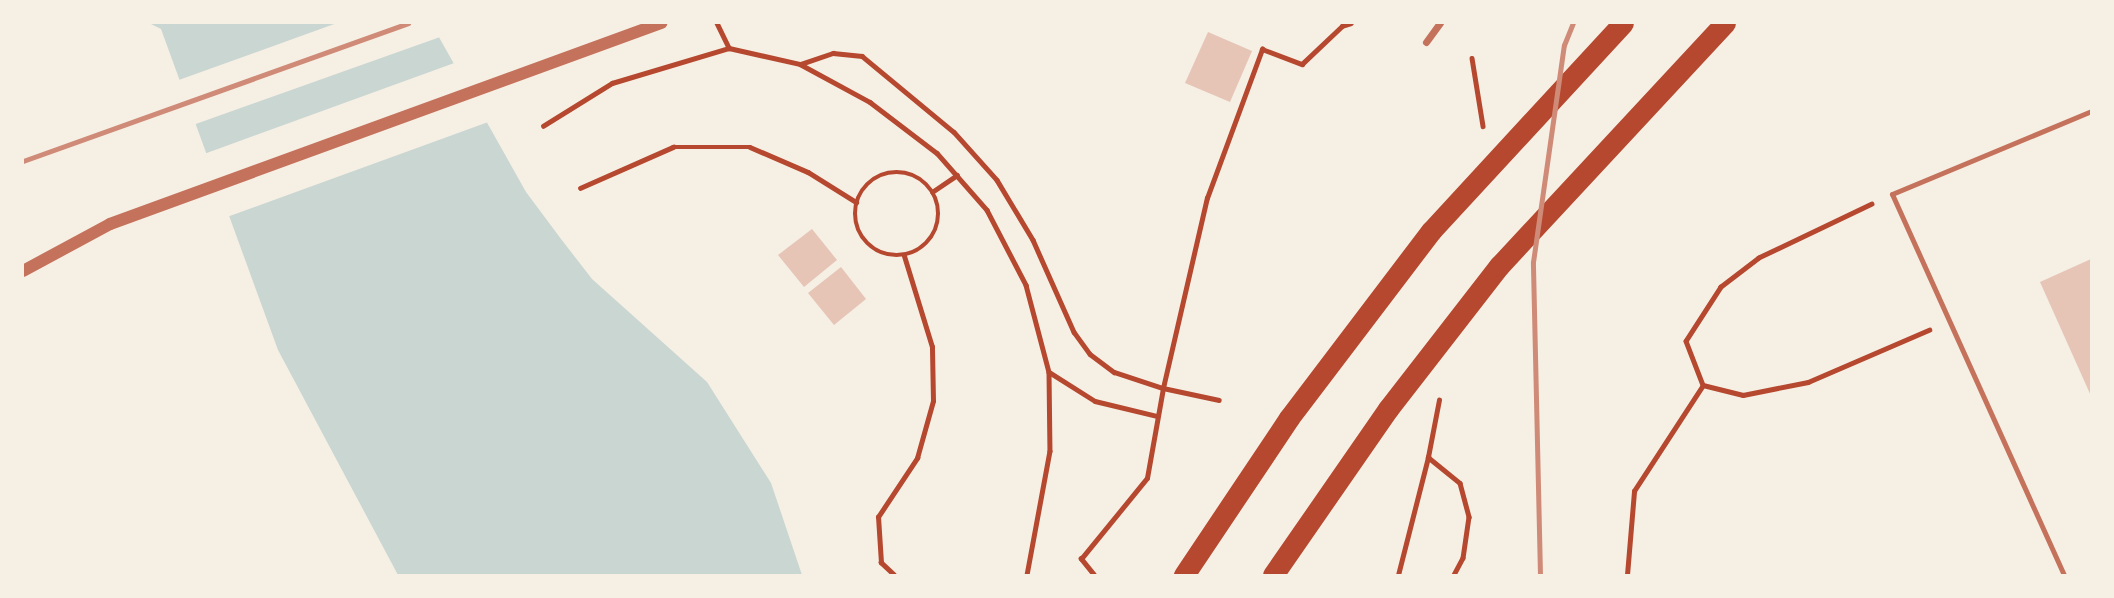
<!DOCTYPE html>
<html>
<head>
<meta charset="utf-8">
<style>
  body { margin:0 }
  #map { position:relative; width:2114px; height:598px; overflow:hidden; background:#f6efe4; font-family:"Sofia Sans Condensed",sans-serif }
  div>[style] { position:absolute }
  .water>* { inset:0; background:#c9d6d2 }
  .pier>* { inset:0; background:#f6efe4 }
  .building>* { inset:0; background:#e6c5b7 }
  .path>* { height:4.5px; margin:-2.25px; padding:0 2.25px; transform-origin:2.25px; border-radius:2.25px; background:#b5482f }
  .path>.ring { margin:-2.25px; padding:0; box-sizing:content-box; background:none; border:4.5px solid #b5482f; border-radius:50% }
  .service>* { height:5px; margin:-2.5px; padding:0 2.5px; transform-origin:2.5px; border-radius:2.5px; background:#c5725c }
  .minor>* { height:7px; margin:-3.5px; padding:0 3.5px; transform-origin:3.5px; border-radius:3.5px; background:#c5725c }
  .tertiary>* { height:12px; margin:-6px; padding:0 6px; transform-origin:6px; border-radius:6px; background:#c5725c }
  .motorway>* { height:21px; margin:-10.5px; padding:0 10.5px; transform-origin:10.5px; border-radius:10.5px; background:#b5482f }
  .rail>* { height:5px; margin:-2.5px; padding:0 2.5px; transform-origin:2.5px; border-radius:2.5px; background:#cf8b77 }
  span { translate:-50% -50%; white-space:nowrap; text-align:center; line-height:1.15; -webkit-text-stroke:5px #f6efe4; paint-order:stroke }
  .frame { position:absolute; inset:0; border:24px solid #f6efe4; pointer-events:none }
</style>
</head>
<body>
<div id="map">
  <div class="water">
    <i style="clip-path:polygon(149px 23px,431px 23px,526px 192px,561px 239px,592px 279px,707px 382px,771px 483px,802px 575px,398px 575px,278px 350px,161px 29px)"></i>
  </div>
  <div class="pier">
    <i style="clip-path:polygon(337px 23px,435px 23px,443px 36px,193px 125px,176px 81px)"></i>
    <i style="clip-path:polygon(457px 62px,491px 121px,227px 217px,204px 154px)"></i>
  </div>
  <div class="building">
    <i style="clip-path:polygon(1208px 32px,1252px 51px,1230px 102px,1185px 83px)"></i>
    <i style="clip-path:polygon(812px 229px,837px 260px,804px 287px,778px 255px)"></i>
    <i style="clip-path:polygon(2091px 259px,2091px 396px,2040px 282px)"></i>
    <i style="clip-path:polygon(841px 267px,866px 299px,834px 325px,808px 293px)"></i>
  </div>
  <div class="path">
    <i style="left:717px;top:23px;width:28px;rotate:64deg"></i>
    <i style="left:729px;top:48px;width:73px;rotate:12.7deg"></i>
    <i style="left:800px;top:64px;width:80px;rotate:28.5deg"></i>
    <i style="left:870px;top:102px;width:84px;rotate:37.3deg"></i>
    <i style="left:937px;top:153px;width:76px;rotate:48.7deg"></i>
    <i style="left:987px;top:210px;width:85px;rotate:62.5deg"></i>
    <i style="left:1026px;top:285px;width:90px;rotate:75.2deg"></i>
    <i style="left:1049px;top:372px;width:79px;rotate:89.3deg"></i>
    <i style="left:1050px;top:451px;width:126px;rotate:100.5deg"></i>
    <i style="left:1472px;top:58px;width:69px;rotate:80.8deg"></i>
    <i style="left:801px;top:64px;width:34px;rotate:-19deg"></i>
    <i style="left:833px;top:53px;width:29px;rotate:6deg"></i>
    <i style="left:862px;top:56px;width:119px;rotate:39.6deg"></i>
    <i style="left:954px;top:132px;width:64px;rotate:48.1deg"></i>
    <i style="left:997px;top:180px;width:70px;rotate:59deg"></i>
    <i style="left:1033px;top:240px;width:101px;rotate:66deg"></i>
    <i style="left:1074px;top:332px;width:27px;rotate:54deg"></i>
    <i style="left:1090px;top:354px;width:30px;rotate:37deg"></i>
    <i style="left:1114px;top:372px;width:52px;rotate:18.1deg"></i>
    <i style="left:1163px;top:388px;width:57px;rotate:12.1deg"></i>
    <i style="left:543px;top:126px;width:81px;rotate:-31.9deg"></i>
    <i style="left:612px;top:83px;width:122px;rotate:-16.7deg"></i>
    <i class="ring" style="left:855px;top:172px;width:79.5px;height:79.5px"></i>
    <i style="left:580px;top:188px;width:102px;rotate:-23.8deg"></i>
    <i style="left:673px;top:147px;width:77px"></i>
    <i style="left:750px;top:147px;width:63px;rotate:23.3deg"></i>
    <i style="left:808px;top:172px;width:57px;rotate:32deg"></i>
    <i style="left:932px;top:192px;width:30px;rotate:-34deg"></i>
    <i style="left:1872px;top:204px;width:125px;rotate:154.5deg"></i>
    <i style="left:1759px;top:258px;width:48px;rotate:142.7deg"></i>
    <i style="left:1721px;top:287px;width:64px;rotate:122.9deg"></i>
    <i style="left:1686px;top:341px;width:47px;rotate:68.9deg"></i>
    <i style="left:1703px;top:385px;width:41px;rotate:14deg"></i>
    <i style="left:1743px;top:395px;width:66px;rotate:-11.3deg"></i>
    <i style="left:1808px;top:382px;width:132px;rotate:-23.3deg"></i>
    <i style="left:1049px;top:372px;width:54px;rotate:32.2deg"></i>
    <i style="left:1095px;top:401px;width:64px;rotate:13.6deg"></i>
    <i style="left:1428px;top:457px;width:41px;rotate:39.1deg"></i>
    <i style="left:1460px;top:483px;width:35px;rotate:75deg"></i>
    <i style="left:1469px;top:517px;width:41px;rotate:98.3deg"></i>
    <i style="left:1463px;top:558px;width:19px;rotate:118deg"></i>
    <i style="left:894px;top:575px;width:18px;rotate:-137deg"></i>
    <i style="left:881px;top:563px;width:46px;rotate:-93.7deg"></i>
    <i style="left:878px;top:517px;width:71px;rotate:-56.5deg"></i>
    <i style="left:917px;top:458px;width:59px;rotate:-74.3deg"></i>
    <i style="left:933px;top:401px;width:54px;rotate:-91.1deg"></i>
    <i style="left:932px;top:347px;width:95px;rotate:-107.1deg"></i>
    <i style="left:1094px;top:575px;width:21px;rotate:-129deg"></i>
    <i style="left:1081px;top:559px;width:104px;rotate:-50.8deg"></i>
    <i style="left:1147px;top:478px;width:91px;rotate:-79.9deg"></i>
    <i style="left:1163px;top:388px;width:195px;rotate:-77deg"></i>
    <i style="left:1207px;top:198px;width:159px;rotate:-69.7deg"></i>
    <i style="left:1262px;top:49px;width:43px;rotate:20.6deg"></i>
    <i style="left:1302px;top:64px;width:55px;rotate:-43.5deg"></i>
    <i style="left:1342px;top:26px;width:9px;rotate:-18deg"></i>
    <i style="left:1398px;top:575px;width:122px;rotate:-75.7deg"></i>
    <i style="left:1428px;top:457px;width:58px;rotate:-79.1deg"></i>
    <i style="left:1627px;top:575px;width:84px;rotate:-85.2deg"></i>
    <i style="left:1634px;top:491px;width:126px;rotate:-56.9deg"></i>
  </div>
  <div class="service">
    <i style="left:2064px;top:575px;width:418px;rotate:-114.3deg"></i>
    <i style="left:1892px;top:194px;width:216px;rotate:-22.6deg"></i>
  </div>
  <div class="minor">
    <i style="left:1426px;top:42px;width:24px;rotate:-54deg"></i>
  </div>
  <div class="tertiary">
    <i style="left:23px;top:271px;width:99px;rotate:-28.4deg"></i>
    <i style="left:110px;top:224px;width:587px;rotate:-20.04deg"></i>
  </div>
  <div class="motorway">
    <i style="left:1184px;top:575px;width:189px;rotate:-56.2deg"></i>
    <i style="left:1289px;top:418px;width:235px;rotate:-52.8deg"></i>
    <i style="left:1431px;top:231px;width:283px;rotate:-47.3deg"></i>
    <i style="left:1273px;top:575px;width:202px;rotate:-55.3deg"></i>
    <i style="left:1388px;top:409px;width:181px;rotate:-52.2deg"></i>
    <i style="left:1499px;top:266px;width:332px;rotate:-47.1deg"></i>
  </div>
  <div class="rail">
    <i style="left:23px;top:161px;width:409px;rotate:-19.7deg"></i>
    <i style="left:1540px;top:575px;width:313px;rotate:-91.3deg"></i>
    <i style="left:1533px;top:262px;width:219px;rotate:-81.9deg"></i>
    <i style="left:1564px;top:45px;width:24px;rotate:-68deg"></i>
  </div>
  <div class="frame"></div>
</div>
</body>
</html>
